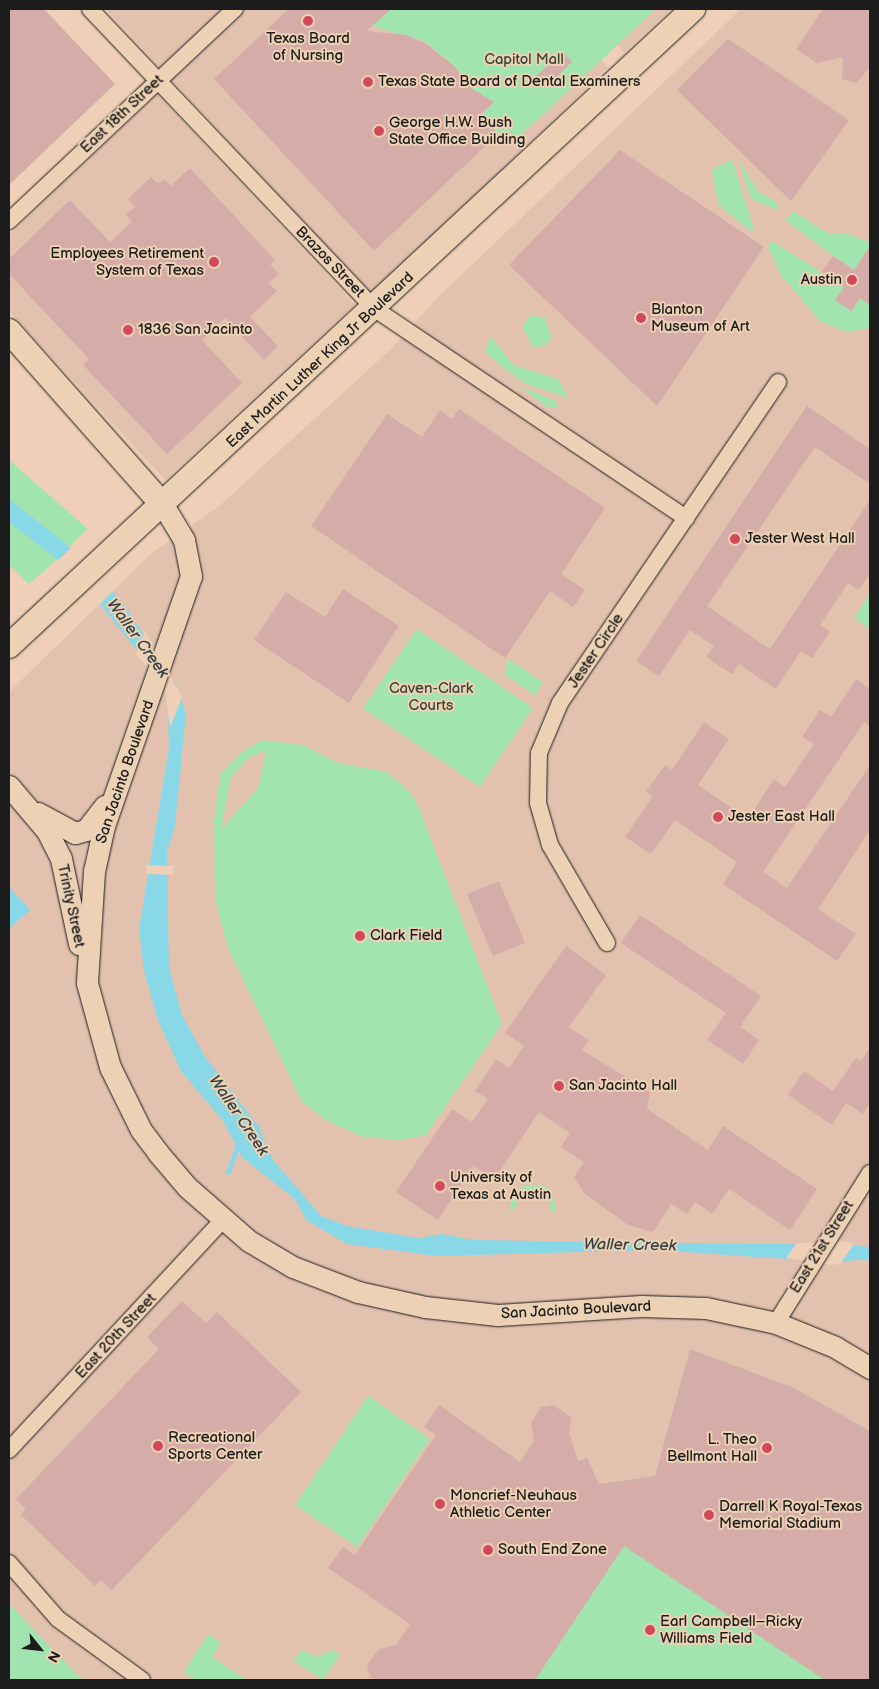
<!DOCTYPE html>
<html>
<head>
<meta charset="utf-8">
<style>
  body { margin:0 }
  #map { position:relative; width:879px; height:1689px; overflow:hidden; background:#efcfb7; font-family:"Balsamiq Sans",sans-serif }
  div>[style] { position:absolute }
  .built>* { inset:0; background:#e3c1af }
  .green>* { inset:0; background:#a2e4af }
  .water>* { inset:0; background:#89d8e7 }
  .pier>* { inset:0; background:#efcfb7 }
  .stream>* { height:5px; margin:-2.5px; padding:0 2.5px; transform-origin:2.5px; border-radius:2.5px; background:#89d8e7 }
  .building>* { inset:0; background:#d5aca7 }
  .roads { filter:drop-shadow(0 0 1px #1c1c1c) drop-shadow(0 0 1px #1c1c1c) }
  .minor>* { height:16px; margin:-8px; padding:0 8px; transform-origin:8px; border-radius:8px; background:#edd1b4 }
  .tertiary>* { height:21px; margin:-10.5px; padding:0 10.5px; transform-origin:10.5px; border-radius:10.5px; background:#edd1b4 }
  .secondary>* { height:24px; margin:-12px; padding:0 12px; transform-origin:12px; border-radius:12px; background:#edd1b4 }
  .dots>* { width:14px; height:14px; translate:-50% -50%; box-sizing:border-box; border:2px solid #edd1b4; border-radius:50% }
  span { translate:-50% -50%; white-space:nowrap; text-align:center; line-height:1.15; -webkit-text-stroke:4px #edd1b4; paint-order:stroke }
  .poi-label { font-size:15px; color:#1c1c1c }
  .left { translate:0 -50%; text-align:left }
  .right { translate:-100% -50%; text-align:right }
  .park-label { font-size:15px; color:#374439 }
  .street-label { font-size:15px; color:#1c1c1c }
  .water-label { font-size:16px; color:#324245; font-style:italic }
  .frame { position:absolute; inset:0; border:10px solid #1c1c1c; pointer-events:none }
  .north { position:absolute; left:15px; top:1624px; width:50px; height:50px; -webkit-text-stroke:4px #edd1b4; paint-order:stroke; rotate:119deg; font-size:14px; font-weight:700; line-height:20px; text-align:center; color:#1c1c1c }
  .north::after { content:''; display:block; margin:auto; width:18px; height:22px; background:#1c1c1c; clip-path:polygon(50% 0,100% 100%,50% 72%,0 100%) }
</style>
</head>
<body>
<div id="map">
  <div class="built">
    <i style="clip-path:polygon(106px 9px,554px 9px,608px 67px,372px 295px)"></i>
    <i style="clip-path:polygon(584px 9px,671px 9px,624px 52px)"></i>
    <i style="clip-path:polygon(741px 9px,870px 9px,870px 1680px,9px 1680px,9px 692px,152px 553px,218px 507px,391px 349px,437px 298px)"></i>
    <i style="clip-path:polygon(157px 94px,355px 305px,165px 480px,9px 311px,9px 235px)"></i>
  </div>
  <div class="green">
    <i style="clip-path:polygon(391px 9px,656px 9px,509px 146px,480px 115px,494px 102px,472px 89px,454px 66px,424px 41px,372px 26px)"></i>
    <i style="clip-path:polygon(732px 159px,754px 230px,750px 231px,718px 204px,712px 170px)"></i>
    <i style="clip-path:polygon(739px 161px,758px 191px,778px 203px,777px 210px,751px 199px)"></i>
    <i style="clip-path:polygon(793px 211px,829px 234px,845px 233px,870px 242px,870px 263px,862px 258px,855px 270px,834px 256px,786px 221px)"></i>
    <i style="clip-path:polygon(772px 241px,844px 287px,836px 300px,851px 311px,860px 298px,870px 305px,870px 328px,846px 332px,820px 321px,780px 274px,768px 247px)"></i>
    <i style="clip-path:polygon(530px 315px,545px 318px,552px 338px,545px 346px,533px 347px,522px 327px)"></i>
    <i style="clip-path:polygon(491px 336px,513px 365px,558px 379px,568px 398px,524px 383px,501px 366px,485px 352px)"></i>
    <i style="clip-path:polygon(498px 370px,520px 386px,556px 401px,558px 408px,548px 408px)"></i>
    <i style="clip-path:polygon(9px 460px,88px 529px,69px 547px,9px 499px)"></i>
    <i style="clip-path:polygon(9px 522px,58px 559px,29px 584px,9px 565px)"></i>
    <i style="clip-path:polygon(870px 593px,870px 629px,854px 618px)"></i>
    <i style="clip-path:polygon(417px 629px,533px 708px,480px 787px,363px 708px)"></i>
    <i style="clip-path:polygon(508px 659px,543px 682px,535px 695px,504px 674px)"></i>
    <i style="clip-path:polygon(evenodd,263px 740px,303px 745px,338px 763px,387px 772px,411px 793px,419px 808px,502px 1024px,426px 1135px,401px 1140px,363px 1137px,327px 1121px,302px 1102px,228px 948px,215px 900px,214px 820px,220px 775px,243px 751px,263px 740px,266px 750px,258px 788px,222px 828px,230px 779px,248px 758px,266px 750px)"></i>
    <i style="clip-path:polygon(525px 1185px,544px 1185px,552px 1192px,556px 1212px,551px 1211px,547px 1195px,531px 1189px,520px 1195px,515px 1209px,510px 1210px,512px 1196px)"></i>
    <i style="clip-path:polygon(690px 1349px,794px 1388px,870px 1431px,870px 1680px,460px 1680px,462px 1652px,599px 1484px,655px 1476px)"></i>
    <i style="clip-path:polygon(368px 1396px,430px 1439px,357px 1547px,295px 1505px)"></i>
    <i style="clip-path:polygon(9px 1604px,82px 1680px,9px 1680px)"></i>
    <i style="clip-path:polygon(208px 1634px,221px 1643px,212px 1657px,247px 1680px,195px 1680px,184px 1672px)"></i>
    <i style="clip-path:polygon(302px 1650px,316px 1657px,333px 1650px,340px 1655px,323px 1680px,294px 1661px)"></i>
  </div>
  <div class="water">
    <i style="clip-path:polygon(9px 499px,64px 542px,124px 604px,176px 685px,186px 713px,175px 826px,167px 851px,169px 968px,182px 1015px,204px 1055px,259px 1127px,273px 1160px,321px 1216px,347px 1226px,419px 1238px,442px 1234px,473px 1240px,848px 1245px,870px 1247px,870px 1259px,832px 1262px,655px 1250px,437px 1256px,347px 1244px,306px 1220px,295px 1199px,243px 1158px,223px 1121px,181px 1071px,158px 1020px,144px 971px,139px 929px,169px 748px,167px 688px,75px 573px,9px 522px)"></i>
    <i style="clip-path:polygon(9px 887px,30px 910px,9px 929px)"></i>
  </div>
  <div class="pier">
    <i style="clip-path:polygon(72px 547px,112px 592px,100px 604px,57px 561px)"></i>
    <i style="clip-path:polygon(145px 631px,182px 697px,170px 728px,165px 689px,136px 654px)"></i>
    <i style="clip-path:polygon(147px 865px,173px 866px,173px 875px,146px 874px)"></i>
    <i style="clip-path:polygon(797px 1243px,848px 1242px,854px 1244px,840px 1264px,831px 1265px,786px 1258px)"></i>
  </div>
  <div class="stream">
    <i style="left:228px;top:1172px;width:32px;rotate:-70deg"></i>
  </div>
  <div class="building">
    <i style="clip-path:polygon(9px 9px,44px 9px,115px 84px,9px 185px)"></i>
    <i style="clip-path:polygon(289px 9px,391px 9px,366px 31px,406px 35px,426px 44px,454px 66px,472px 89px,494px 102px,480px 115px,498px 134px,374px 251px,214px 79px)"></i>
    <i style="clip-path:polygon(823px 9px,870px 9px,870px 67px,856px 83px,842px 79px,843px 57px,817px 63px,796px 49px)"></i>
    <i style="clip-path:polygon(728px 39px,849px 120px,791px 201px,677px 90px)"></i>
    <i style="clip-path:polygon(563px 52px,572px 62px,545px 88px,535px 77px)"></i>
    <i style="clip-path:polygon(620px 150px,764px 247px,657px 406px,509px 265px)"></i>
    <i style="clip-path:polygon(190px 168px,275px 260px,270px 264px,279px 274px,269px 283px,277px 291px,250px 317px,278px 346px,264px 360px,225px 318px,202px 340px,242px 383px,167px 454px,83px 365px,89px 359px,9px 274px,9px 259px,70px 200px,110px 242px,132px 222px,126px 215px,135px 207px,128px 199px,151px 177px,158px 184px,164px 179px,171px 186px)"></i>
    <i style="clip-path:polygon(870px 246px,870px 305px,860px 298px,851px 311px,835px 300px,844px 287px,822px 272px,833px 256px,854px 270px)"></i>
    <i style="clip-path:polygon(807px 406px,870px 449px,870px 484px,815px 447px,707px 606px,770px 649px,870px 500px,870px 573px,859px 590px,848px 583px,820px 625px,830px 632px,812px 658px,801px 651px,776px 689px,739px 664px,732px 674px,706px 657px,714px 646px,690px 630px,659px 676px,636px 661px)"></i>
    <i style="clip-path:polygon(459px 409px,605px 508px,561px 574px,585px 590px,573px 607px,550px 591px,505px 658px,311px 526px,387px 414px,422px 437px,440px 410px,452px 419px)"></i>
    <i style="clip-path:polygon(343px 589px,399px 626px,349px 703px,254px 640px,286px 592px,325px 617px)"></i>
    <i style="clip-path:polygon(856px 679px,870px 689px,870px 726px,864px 722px,763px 872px,787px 888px,870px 765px,870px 830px,818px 909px,856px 934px,837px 961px,723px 884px,737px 862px,675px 820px,651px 854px,625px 837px,653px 796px,646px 792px,665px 765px,672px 770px,704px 722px,729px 739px,698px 785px,748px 819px,774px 779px,785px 787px,814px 744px,802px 737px,820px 710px,831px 717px)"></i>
    <i style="clip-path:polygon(499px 881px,525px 943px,493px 956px,467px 894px)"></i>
    <i style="clip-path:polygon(640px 915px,761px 996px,740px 1027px,759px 1040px,743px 1064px,707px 1040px,726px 1013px,621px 943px)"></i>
    <i style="clip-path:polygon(566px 946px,606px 975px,569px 1027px,589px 1040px,582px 1050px,650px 1092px,647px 1109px,708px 1150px,723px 1126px,817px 1189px,790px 1230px,729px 1189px,712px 1214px,695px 1202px,687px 1214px,671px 1204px,653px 1232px,628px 1225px,584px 1193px,574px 1177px,584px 1162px,561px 1147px,570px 1133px,539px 1112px,494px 1180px,474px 1166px,438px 1220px,396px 1192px,452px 1109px,472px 1122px,488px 1099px,475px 1091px,496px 1059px,509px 1068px,524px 1046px,505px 1033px)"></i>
    <i style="clip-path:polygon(870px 1047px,870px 1102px,863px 1114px,846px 1103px,832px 1125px,788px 1095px,804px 1071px,833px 1091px,856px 1058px,861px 1061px)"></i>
    <i style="clip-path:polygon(182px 1301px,206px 1323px,217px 1312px,301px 1392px,112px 1590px,101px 1580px,95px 1586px,21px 1515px,26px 1509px,16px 1499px,159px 1349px,147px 1337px)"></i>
    <i style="clip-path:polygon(690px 1349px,794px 1388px,870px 1431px,870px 1680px,825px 1680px,624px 1546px,535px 1680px,375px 1680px,370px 1677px,367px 1665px,379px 1649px,396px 1645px,410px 1624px,328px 1568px,343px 1547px,355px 1555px,436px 1435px,424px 1427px,439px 1405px,520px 1462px,534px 1441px,531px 1423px,541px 1407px,553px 1405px,571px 1417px,569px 1432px,578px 1461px,587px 1458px,599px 1484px,655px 1476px)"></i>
  </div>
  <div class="roads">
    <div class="minor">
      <i style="left:90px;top:9px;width:414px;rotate:46.5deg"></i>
      <i style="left:375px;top:309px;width:375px;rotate:33.9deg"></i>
      <i style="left:9px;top:221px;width:310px;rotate:-43.2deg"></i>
      <i style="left:607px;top:943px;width:113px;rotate:-120.2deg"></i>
      <i style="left:550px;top:845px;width:44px;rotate:-105.9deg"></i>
      <i style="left:538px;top:803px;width:50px;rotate:-88.9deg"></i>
      <i style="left:539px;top:753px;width:54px;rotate:-67.2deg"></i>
      <i style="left:560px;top:703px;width:388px;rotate:-55.8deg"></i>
      <i style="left:776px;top:1323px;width:177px;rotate:-57.9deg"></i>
      <i style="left:9px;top:1450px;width:314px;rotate:-47.1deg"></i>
      <i style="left:9px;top:1563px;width:74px;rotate:48.8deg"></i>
      <i style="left:58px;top:1619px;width:104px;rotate:36deg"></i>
    </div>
    <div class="tertiary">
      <i style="left:163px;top:505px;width:41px;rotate:59deg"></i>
      <i style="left:184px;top:540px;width:37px;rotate:79deg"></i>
      <i style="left:191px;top:576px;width:265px;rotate:109.2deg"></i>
      <i style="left:104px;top:826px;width:46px;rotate:102.5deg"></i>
      <i style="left:94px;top:871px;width:112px;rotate:93.6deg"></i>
      <i style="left:87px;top:983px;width:87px;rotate:74.7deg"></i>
      <i style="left:110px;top:1067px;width:70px;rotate:63.8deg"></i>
      <i style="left:141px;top:1130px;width:30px;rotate:53deg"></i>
      <i style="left:159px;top:1154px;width:43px;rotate:49.7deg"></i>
      <i style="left:187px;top:1187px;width:82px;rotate:41.1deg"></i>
      <i style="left:249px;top:1241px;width:51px;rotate:30.6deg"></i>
      <i style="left:293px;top:1267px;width:70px;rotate:21deg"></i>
      <i style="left:358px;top:1292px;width:69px;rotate:12.6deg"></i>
      <i style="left:425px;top:1307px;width:73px;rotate:6.3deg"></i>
      <i style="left:498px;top:1315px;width:143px;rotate:-3.6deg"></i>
      <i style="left:641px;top:1306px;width:65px;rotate:1.8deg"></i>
      <i style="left:706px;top:1308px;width:72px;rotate:12.1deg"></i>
      <i style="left:776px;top:1323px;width:64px;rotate:22.1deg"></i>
      <i style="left:835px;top:1347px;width:41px;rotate:31deg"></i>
      <i style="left:9px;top:786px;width:59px;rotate:49.8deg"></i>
      <i style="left:47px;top:831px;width:31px;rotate:63deg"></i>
      <i style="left:61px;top:859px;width:87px;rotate:78deg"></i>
      <i style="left:38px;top:813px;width:42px;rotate:28.4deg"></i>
      <i style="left:75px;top:833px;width:11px;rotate:-15deg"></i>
      <i style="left:86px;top:830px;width:31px;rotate:-52deg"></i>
    </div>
    <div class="secondary">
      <i style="left:9px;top:331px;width:232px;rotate:48.5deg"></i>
      <i style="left:9px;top:646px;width:935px;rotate:-42.96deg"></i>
    </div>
  </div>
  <div class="dots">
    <i style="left:308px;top:21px;background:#d1495b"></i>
    <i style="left:368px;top:82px;background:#d1495b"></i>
    <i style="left:379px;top:131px;background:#d1495b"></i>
    <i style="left:214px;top:262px;background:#d1495b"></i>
    <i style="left:852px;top:280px;background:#d1495b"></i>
    <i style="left:641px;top:318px;background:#d1495b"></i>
    <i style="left:128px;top:330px;background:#d1495b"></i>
    <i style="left:735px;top:539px;background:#d1495b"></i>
    <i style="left:718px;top:817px;background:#d1495b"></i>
    <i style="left:360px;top:936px;background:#d1495b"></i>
    <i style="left:559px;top:1086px;background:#d1495b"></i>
    <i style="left:440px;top:1186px;background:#d1495b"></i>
    <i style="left:158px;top:1446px;background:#d1495b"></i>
    <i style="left:767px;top:1448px;background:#d1495b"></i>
    <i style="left:440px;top:1504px;background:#d1495b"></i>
    <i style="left:709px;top:1515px;background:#d1495b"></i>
    <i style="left:488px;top:1550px;background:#d1495b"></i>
    <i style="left:650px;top:1630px;background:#d1495b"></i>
  </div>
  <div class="poi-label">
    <span style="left:308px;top:47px">Texas Board<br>of Nursing</span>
    <span class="left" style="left:378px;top:82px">Texas State Board of Dental Examiners</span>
    <span class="left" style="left:389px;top:131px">George H.W. Bush<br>State Office Building</span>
    <span class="right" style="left:204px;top:262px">Employees Retirement<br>System of Texas</span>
    <span class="right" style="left:842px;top:280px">Austin</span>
    <span class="left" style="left:651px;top:318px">Blanton<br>Museum of Art</span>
    <span class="left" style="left:138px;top:330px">1836 San Jacinto</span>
    <span class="left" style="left:745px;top:539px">Jester West Hall</span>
    <span class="left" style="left:728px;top:817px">Jester East Hall</span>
    <span class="left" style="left:370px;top:936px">Clark Field</span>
    <span class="left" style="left:569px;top:1086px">San Jacinto Hall</span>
    <span class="left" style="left:450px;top:1186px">University of<br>Texas at Austin</span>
    <span class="left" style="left:168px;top:1446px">Recreational<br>Sports Center</span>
    <span class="right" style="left:757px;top:1448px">L. Theo<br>Bellmont Hall</span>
    <span class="left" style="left:450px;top:1504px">Moncrief-Neuhaus<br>Athletic Center</span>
    <span class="left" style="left:719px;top:1515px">Darrell K Royal-Texas<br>Memorial Stadium</span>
    <span class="left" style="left:498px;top:1550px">South End Zone</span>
    <span class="left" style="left:660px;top:1630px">Earl Campbell–Ricky<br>Williams Field</span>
  </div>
  <div class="park-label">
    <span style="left:524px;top:60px">Capitol Mall</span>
    <span style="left:431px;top:697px">Caven-Clark<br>Courts</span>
  </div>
  <div class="street-label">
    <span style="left:122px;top:114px;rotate:-43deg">East 18th Street</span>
    <span style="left:330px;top:262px;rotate:46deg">Brazos Street</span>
    <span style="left:320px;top:360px;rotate:-43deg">East Martin Luther King Jr Boulevard</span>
    <span style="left:596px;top:651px;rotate:-56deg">Jester Circle</span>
    <span style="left:125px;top:772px;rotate:-71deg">San Jacinto Boulevard</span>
    <span style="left:71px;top:906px;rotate:78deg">Trinity Street</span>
    <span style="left:822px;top:1247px;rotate:-58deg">East 21st Street</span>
    <span style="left:576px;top:1310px;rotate:-3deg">San Jacinto Boulevard</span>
    <span style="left:116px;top:1336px;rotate:-47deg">East 20th Street</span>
  </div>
  <div class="water-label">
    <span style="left:137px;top:639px;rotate:54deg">Waller Creek</span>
    <span style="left:238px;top:1116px;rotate:56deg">Waller Creek</span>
    <span style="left:630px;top:1246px;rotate:1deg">Waller Creek</span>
  </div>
  <div class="frame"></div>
  <div class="north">N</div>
</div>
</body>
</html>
